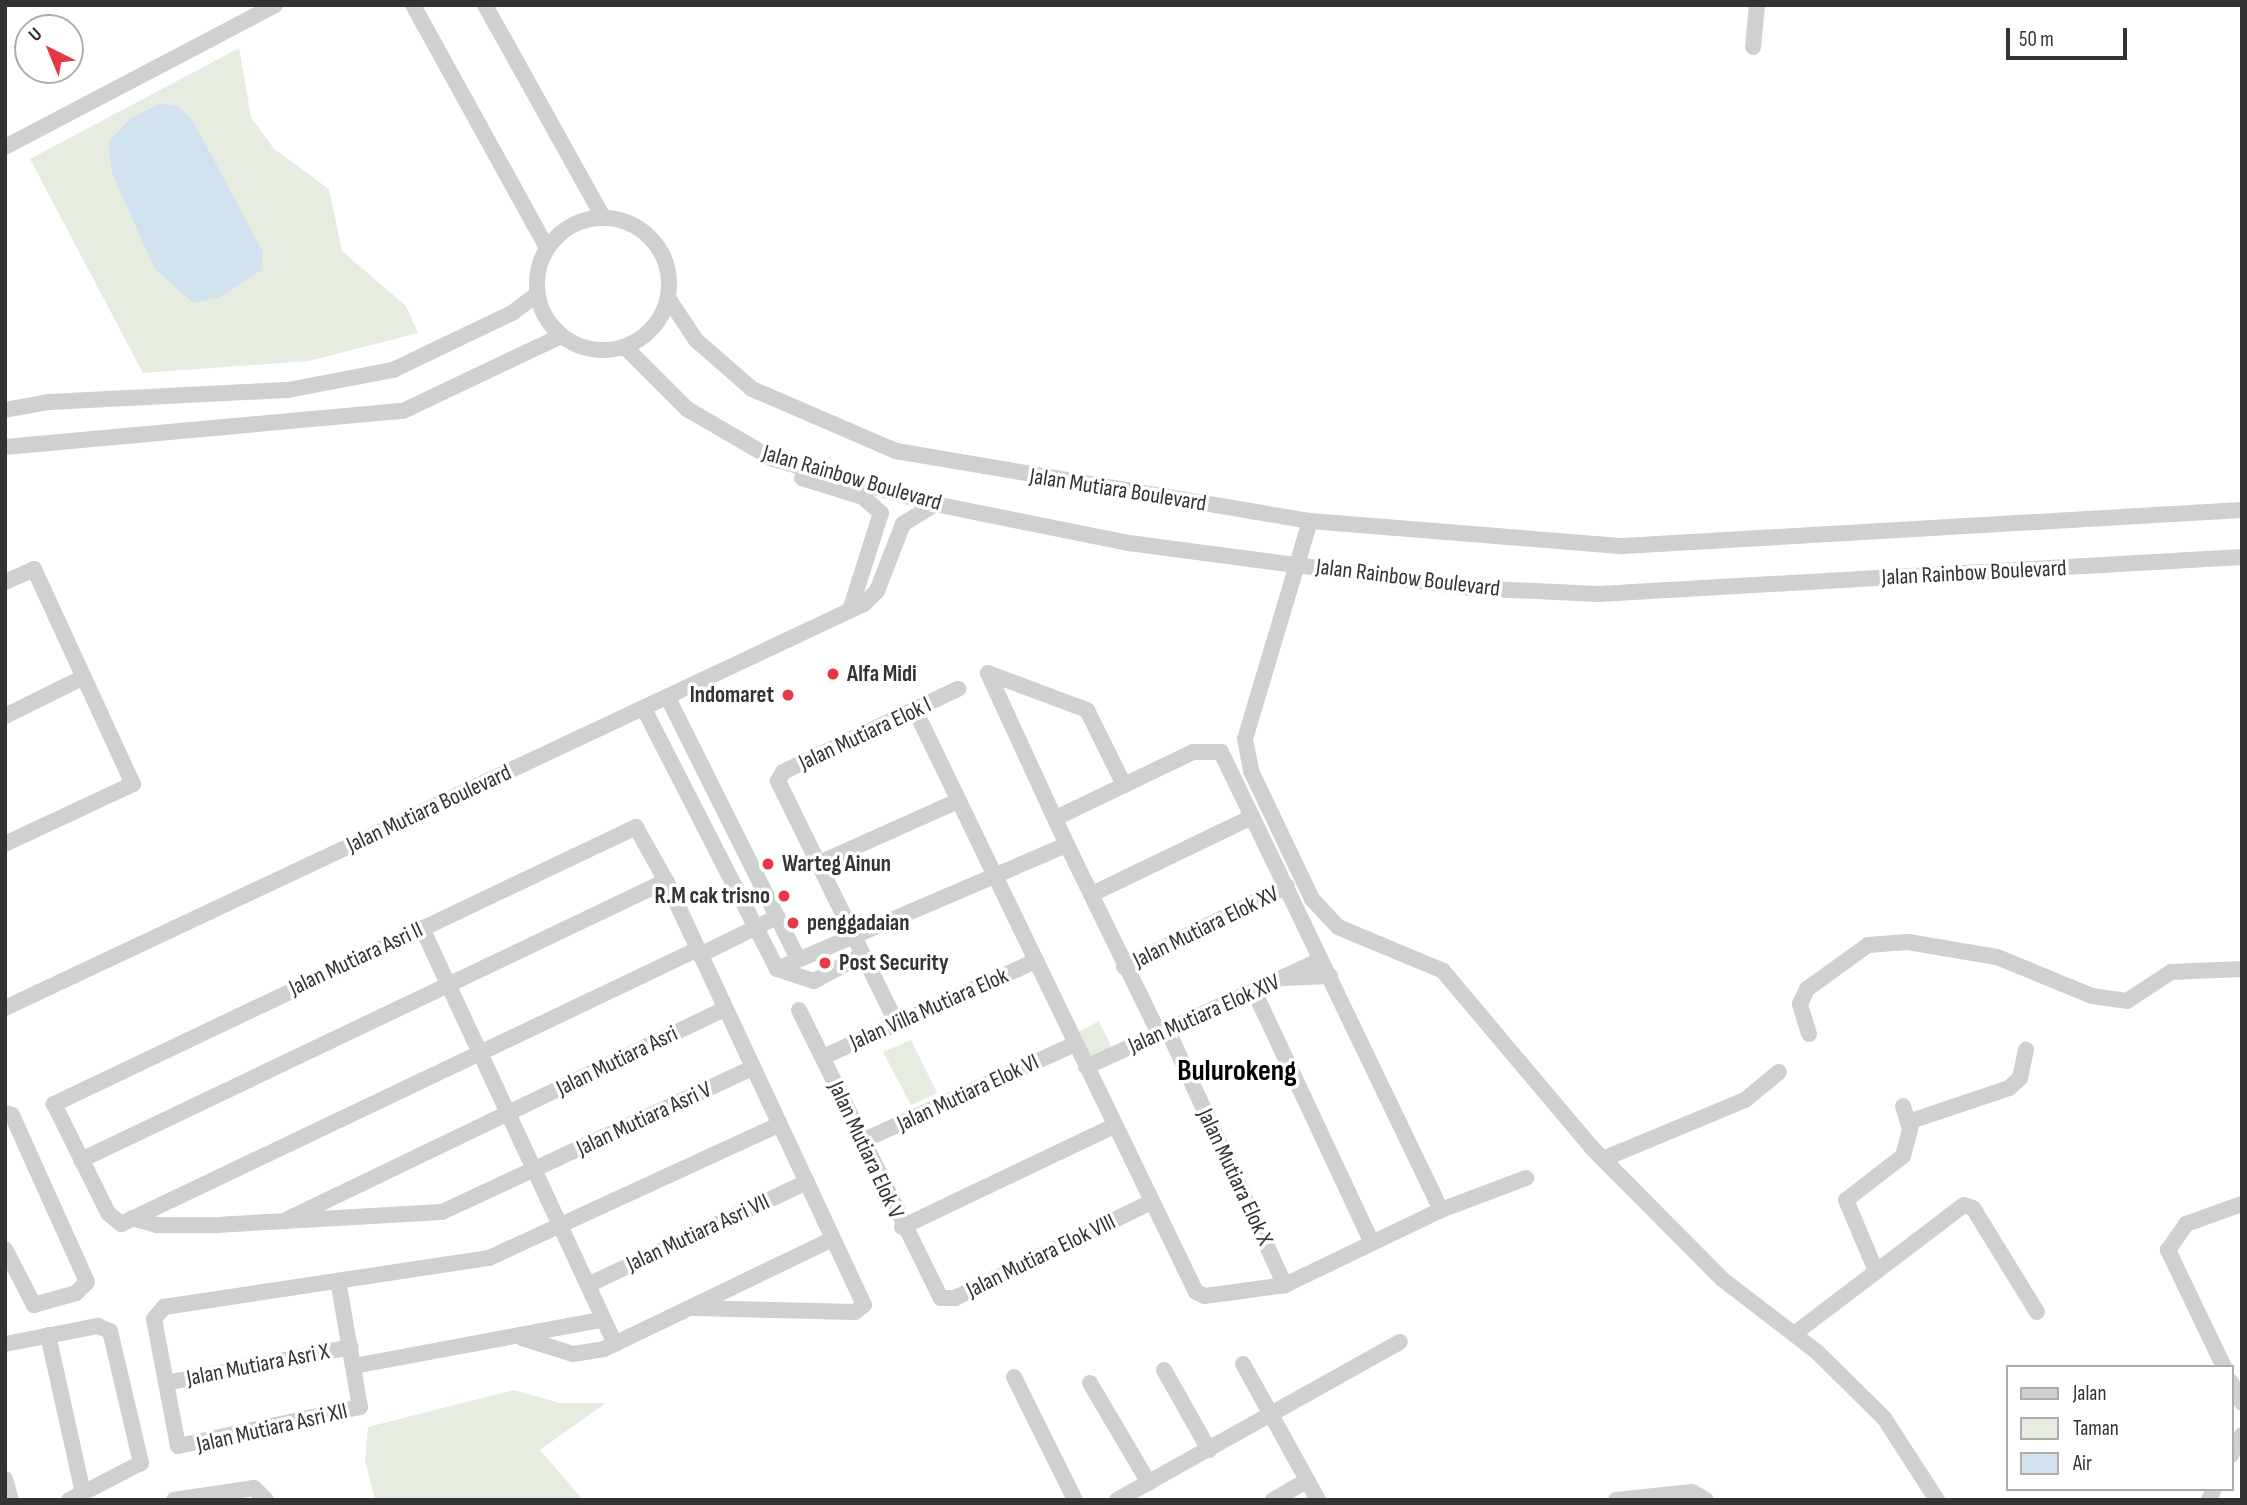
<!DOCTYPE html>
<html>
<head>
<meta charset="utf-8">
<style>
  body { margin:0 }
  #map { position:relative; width:2247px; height:1505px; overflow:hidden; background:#fff; font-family:"Sofia Sans Condensed",sans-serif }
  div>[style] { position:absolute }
  .green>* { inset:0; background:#e6ecdf }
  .water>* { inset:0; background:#cfe2ee }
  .minor>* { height:16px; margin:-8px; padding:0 8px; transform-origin:8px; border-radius:8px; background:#d0d0d0 }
  .minor>.ring { margin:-8px; padding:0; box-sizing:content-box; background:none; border:16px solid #d0d0d0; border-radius:50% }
  .dots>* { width:19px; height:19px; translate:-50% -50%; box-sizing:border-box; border:4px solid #fff; border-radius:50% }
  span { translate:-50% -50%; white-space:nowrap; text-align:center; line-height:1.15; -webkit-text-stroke:7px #fff; paint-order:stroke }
  .street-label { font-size:23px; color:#333 }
  .poi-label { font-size:23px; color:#333; font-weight:700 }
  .left { translate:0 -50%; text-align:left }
  .right { translate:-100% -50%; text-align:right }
  .district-label { font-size:30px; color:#000; font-weight:700 }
  .frame { position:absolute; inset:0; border:7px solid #333; pointer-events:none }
  .legend { position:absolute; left:2006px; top:1365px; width:228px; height:126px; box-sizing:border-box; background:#fff; border:2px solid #adadad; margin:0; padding:9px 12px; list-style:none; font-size:21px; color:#333 }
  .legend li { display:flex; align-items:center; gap:14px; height:35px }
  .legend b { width:35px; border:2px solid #adadad }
  .north { position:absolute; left:14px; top:14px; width:70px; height:70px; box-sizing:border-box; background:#fff; border:2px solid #adadad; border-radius:50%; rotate:317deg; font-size:19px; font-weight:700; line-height:28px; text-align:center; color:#333 }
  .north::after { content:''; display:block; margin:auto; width:24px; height:32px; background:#e63946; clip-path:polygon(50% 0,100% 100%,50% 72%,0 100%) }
  .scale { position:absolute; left:2006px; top:28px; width:121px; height:32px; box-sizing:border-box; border:4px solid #333; border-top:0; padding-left:9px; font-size:21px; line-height:24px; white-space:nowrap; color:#333; -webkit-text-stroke:5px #fff; paint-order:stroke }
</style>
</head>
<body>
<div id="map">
  <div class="green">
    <i style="clip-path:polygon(239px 48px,251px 117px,274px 149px,329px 189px,342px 251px,406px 306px,418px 333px,309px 361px,143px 373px,30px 159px)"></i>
    <i style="clip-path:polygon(1099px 1021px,1112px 1048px,1091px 1059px,1078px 1032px)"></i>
    <i style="clip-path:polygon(911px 1040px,937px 1093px,911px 1105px,883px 1052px)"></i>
    <i style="clip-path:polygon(514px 1390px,560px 1403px,606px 1403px,540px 1450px,583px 1500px,375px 1500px,365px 1460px,368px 1427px)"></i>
  </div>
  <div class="water">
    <i style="clip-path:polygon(161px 103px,179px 107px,193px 121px,263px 252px,262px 270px,220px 297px,193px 303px,155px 269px,112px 173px,108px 142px,131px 118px)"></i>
  </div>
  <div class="minor">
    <i style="left:413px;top:5px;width:277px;rotate:61.1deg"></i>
    <i style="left:485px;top:5px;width:243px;rotate:60.9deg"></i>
    <i style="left:1753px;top:47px;width:42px;rotate:-84.6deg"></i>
    <i style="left:5px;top:147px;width:305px;rotate:-27.7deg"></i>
    <i class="ring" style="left:537px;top:218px;width:116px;height:116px"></i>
    <i style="left:668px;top:298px;width:50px;rotate:56.3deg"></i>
    <i style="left:696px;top:340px;width:74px;rotate:41.2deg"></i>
    <i style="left:752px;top:389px;width:157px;rotate:23.3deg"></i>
    <i style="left:896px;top:451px;width:420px;rotate:9.6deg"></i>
    <i style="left:1310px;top:521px;width:314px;rotate:4.6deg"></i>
    <i style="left:1623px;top:546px;width:620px;rotate:-3.33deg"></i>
    <i style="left:625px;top:347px;width:88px;rotate:45deg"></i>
    <i style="left:687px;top:409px;width:99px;rotate:30.2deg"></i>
    <i style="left:773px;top:459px;width:168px;rotate:15.5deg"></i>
    <i style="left:935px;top:504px;width:198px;rotate:11.4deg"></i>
    <i style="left:1129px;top:543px;width:344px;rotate:7.5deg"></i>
    <i style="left:1470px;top:588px;width:129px;rotate:2.7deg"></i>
    <i style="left:1599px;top:594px;width:644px;rotate:-3.29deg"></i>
    <i style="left:5px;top:410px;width:45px;rotate:-10.3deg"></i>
    <i style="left:49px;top:402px;width:239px;rotate:-2.9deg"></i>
    <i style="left:288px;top:390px;width:107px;rotate:-10.8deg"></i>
    <i style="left:393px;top:370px;width:132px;rotate:-25.6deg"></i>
    <i style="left:512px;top:313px;width:31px;rotate:-37deg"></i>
    <i style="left:5px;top:447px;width:400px;rotate:-5.2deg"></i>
    <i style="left:403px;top:411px;width:175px;rotate:-25.4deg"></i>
    <i style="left:802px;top:478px;width:64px;rotate:17.3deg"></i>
    <i style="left:863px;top:497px;width:24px;rotate:42deg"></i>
    <i style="left:881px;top:513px;width:99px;rotate:107.7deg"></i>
    <i style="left:1310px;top:521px;width:227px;rotate:106.6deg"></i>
    <i style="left:1245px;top:739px;width:33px;rotate:79deg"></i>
    <i style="left:1251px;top:771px;width:142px;rotate:64.5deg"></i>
    <i style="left:1312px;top:899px;width:38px;rotate:47deg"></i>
    <i style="left:1338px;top:927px;width:114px;rotate:22.7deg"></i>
    <i style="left:1443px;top:971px;width:231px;rotate:49.9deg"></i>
    <i style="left:1592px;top:1148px;width:185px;rotate:45.2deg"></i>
    <i style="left:1722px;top:1279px;width:120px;rotate:37.5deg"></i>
    <i style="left:1817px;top:1352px;width:94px;rotate:44.6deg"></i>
    <i style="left:1884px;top:1418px;width:98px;rotate:57.1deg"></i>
    <i style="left:5px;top:582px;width:32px;rotate:-24deg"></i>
    <i style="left:34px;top:569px;width:237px;rotate:65.3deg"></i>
    <i style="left:133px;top:784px;width:141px;rotate:154.9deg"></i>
    <i style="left:988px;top:673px;width:106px;rotate:20.5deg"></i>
    <i style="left:1087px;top:710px;width:84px;rotate:63.7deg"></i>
    <i style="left:668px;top:698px;width:289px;rotate:63.5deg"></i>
    <i style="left:644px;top:709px;width:292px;rotate:62.9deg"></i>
    <i style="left:777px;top:969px;width:39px;rotate:18deg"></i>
    <i style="left:814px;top:981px;width:55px;rotate:-28.4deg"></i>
    <i style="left:915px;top:710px;width:646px;rotate:64.23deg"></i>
    <i style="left:1196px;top:1292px;width:10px;rotate:24deg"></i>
    <i style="left:1205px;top:1296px;width:81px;rotate:-7.8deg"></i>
    <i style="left:1285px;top:1285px;width:173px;rotate:-25.7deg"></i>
    <i style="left:1441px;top:1210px;width:508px;rotate:-115.66deg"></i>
    <i style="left:1221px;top:752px;width:28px;rotate:180deg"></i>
    <i style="left:1193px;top:752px;width:152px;rotate:154.3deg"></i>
    <i style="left:5px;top:716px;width:88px;rotate:-26.3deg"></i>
    <i style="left:1067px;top:845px;width:210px;rotate:64deg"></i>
    <i style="left:817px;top:864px;width:154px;rotate:-24.1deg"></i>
    <i style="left:1092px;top:894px;width:178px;rotate:-25.7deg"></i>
    <i style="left:422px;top:928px;width:459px;rotate:65.1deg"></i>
    <i style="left:700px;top:955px;width:86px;rotate:-26.3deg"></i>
    <i style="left:1124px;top:967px;width:182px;rotate:-26.4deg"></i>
    <i style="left:777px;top:969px;width:315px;rotate:-23.2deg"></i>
    <i style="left:1067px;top:845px;width:189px;rotate:-114.7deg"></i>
    <i style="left:1282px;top:978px;width:48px;rotate:-2.4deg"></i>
    <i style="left:1254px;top:991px;width:278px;rotate:64.9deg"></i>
    <i style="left:5px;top:1008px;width:949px;rotate:-25.19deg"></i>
    <i style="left:864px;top:604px;width:18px;rotate:-45deg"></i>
    <i style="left:877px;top:591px;width:72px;rotate:-68.8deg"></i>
    <i style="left:903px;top:524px;width:38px;rotate:-32deg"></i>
    <i style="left:799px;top:1010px;width:321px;rotate:63.8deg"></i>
    <i style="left:941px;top:1298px;width:14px"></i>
    <i style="left:955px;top:1298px;width:216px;rotate:-26.1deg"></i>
    <i style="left:897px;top:1024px;width:271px;rotate:-116.1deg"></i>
    <i style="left:778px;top:781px;width:10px;rotate:-61deg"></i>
    <i style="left:783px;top:772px;width:194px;rotate:-25.4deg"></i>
    <i style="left:1168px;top:1031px;width:280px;rotate:65.3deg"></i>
    <i style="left:1809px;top:1034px;width:31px;rotate:-107deg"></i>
    <i style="left:1800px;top:1004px;width:17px;rotate:-65deg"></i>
    <i style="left:1807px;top:989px;width:75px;rotate:-35.8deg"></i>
    <i style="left:1868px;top:945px;width:40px;rotate:-4.3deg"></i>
    <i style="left:1908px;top:942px;width:90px;rotate:9.6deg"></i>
    <i style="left:1997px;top:957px;width:103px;rotate:22.3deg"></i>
    <i style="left:2092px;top:996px;width:35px;rotate:8deg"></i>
    <i style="left:2127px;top:1001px;width:53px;rotate:-33.4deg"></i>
    <i style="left:2171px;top:972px;width:71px;rotate:-2.4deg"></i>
    <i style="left:823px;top:1057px;width:234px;rotate:-24.3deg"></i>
    <i style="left:1086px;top:1067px;width:258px;rotate:-24.5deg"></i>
    <i style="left:5px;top:1113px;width:7px;rotate:16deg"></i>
    <i style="left:12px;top:1115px;width:183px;rotate:65.8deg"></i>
    <i style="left:87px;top:1282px;width:16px;rotate:135deg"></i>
    <i style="left:76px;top:1293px;width:44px;rotate:164.1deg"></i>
    <i style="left:34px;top:1305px;width:63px;rotate:-117.4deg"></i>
    <i style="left:1908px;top:1122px;width:107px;rotate:-18.6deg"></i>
    <i style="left:2009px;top:1088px;width:15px;rotate:-42deg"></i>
    <i style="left:2020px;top:1078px;width:29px;rotate:-78deg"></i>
    <i style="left:862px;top:1141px;width:232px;rotate:-24.5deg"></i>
    <i style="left:1603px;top:1159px;width:154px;rotate:-22.6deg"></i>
    <i style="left:1745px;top:1100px;width:44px;rotate:-39.5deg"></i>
    <i style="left:81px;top:1160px;width:648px;rotate:-25.5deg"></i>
    <i style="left:1441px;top:1210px;width:91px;rotate:-20.6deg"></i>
    <i style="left:132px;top:1218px;width:26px;rotate:16deg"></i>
    <i style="left:157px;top:1225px;width:59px"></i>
    <i style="left:216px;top:1225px;width:226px;rotate:-3.3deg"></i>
    <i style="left:442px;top:1212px;width:342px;rotate:-24.9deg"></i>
    <i style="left:288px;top:1219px;width:484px;rotate:-25.7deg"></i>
    <i style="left:902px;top:1227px;width:233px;rotate:-25.5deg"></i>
    <i style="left:1876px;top:1271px;width:77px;rotate:-112.9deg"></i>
    <i style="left:1846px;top:1200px;width:72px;rotate:-37.7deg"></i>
    <i style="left:1903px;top:1156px;width:28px;rotate:-75deg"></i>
    <i style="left:1910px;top:1129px;width:24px;rotate:-107deg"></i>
    <i style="left:590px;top:1284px;width:240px;rotate:-25.2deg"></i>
    <i style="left:339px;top:1286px;width:123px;rotate:80.2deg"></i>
    <i style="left:360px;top:1407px;width:186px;rotate:167.9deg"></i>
    <i style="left:178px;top:1446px;width:129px;rotate:-100.7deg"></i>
    <i style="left:154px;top:1319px;width:16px;rotate:-50deg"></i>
    <i style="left:164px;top:1307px;width:329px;rotate:-8.6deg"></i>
    <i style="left:489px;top:1258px;width:318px;rotate:-24.7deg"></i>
    <i style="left:694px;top:1308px;width:161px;rotate:1.4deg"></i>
    <i style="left:855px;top:1312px;width:11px;rotate:-38deg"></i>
    <i style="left:864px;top:1305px;width:468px;rotate:-115deg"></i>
    <i style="left:666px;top:881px;width:62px;rotate:-119.1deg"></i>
    <i style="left:636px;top:827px;width:645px;rotate:154.55deg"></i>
    <i style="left:54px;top:1104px;width:122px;rotate:63.6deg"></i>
    <i style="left:108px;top:1213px;width:17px;rotate:40deg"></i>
    <i style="left:121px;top:1224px;width:639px;rotate:-25.48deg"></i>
    <i style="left:1794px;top:1334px;width:213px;rotate:-37.2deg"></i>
    <i style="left:1964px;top:1205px;width:9px;rotate:18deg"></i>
    <i style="left:1973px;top:1208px;width:122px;rotate:58.4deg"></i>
    <i style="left:48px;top:1335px;width:162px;rotate:77.5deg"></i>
    <i style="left:522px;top:1338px;width:53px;rotate:17.4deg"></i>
    <i style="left:573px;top:1354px;width:31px;rotate:-9deg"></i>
    <i style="left:604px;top:1349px;width:254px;rotate:-25.7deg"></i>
    <i style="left:5px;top:1344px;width:95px;rotate:-11deg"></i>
    <i style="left:98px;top:1326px;width:13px;rotate:23deg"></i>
    <i style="left:110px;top:1331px;width:136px;rotate:76.8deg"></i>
    <i style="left:141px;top:1463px;width:81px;rotate:152.8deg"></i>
    <i style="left:1243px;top:1364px;width:155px;rotate:61.1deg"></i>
    <i style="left:354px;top:1366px;width:254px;rotate:-10.6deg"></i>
    <i style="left:2224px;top:1367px;width:130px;rotate:-115.6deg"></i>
    <i style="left:2168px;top:1250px;width:32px;rotate:-55deg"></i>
    <i style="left:2186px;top:1224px;width:59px;rotate:-19.7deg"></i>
    <i style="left:1164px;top:1370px;width:92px;rotate:60.6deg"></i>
    <i style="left:1014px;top:1377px;width:137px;rotate:63.6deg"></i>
    <i style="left:2231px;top:1382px;width:24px;rotate:62deg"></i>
    <i style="left:166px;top:1383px;width:188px;rotate:-11deg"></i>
    <i style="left:1090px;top:1383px;width:116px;rotate:59.5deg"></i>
    <i style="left:2231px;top:1455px;width:23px;rotate:-61deg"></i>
    <i style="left:5px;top:1479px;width:22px;rotate:74deg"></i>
    <i style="left:174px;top:1500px;width:81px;rotate:-8.5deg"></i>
    <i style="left:254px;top:1488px;width:17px;rotate:45deg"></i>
    <i style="left:1117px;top:1500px;width:324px;rotate:-29.2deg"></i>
    <i style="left:1273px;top:1500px;width:40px;rotate:-29.7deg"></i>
    <i style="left:1616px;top:1500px;width:76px;rotate:-6deg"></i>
    <i style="left:1692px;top:1492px;width:16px;rotate:30deg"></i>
    <i style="left:2209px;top:1500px;width:12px;rotate:-66deg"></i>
  </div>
  <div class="dots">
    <i style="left:833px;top:674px;background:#e63946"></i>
    <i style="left:788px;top:695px;background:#e63946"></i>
    <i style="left:768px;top:864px;background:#e63946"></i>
    <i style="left:784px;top:896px;background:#e63946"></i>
    <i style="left:793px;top:923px;background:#e63946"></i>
    <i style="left:825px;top:963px;background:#e63946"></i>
  </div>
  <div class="street-label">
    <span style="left:852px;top:478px;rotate:16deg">Jalan Rainbow Boulevard</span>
    <span style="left:1118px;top:490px;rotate:9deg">Jalan Mutiara Boulevard</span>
    <span style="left:1974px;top:573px;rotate:-3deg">Jalan Rainbow Boulevard</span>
    <span style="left:1408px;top:578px;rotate:7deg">Jalan Rainbow Boulevard</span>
    <span style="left:865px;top:734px;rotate:-25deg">Jalan Mutiara Elok l</span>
    <span style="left:429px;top:809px;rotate:-25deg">Jalan Mutiara Boulevard</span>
    <span style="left:1206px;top:927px;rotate:-26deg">Jalan Mutiara Elok XV</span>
    <span style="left:356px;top:959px;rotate:-25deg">Jalan Mutiara Asri II</span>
    <span style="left:929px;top:1009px;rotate:-24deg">Jalan Villa Mutiara Elok</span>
    <span style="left:1204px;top:1014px;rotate:-24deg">Jalan Mutiara Elok XIV</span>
    <span style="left:617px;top:1061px;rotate:-26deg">Jalan Mutiara Asri</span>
    <span style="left:968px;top:1093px;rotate:-25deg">Jalan Mutiara Elok VI</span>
    <span style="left:644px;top:1119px;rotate:-25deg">Jalan Mutiara Asri V</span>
    <span style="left:866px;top:1150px;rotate:65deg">Jalan Mutiara Elok V</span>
    <span style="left:1235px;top:1177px;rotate:65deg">Jalan Mutiara Elok X</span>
    <span style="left:698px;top:1233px;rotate:-25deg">Jalan Mutiara Asri VII</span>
    <span style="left:1041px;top:1256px;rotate:-26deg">Jalan Mutiara Elok VIII</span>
    <span style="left:258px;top:1365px;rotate:-11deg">Jalan Mutiara Asri X</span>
    <span style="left:272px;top:1428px;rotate:-13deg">Jalan Mutiara Asri XII</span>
  </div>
  <div class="poi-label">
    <span class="left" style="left:847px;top:674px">Alfa Midi</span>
    <span class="right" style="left:774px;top:695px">Indomaret</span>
    <span class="left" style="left:782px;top:864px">Warteg Ainun</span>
    <span class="right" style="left:770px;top:896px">R.M cak trisno</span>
    <span class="left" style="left:807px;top:923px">penggadaian</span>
    <span class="left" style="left:839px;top:963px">Post Security</span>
  </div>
  <div class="district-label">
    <span style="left:1237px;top:1071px">Bulurokeng</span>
  </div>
  <div class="frame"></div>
  <ul class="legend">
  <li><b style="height:9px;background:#d0d0d0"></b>Jalan</li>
  <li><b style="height:19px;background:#e6ecdf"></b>Taman</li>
  <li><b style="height:19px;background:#cfe2ee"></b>Air</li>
  </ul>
  <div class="north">U</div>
  <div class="scale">50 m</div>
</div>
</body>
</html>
